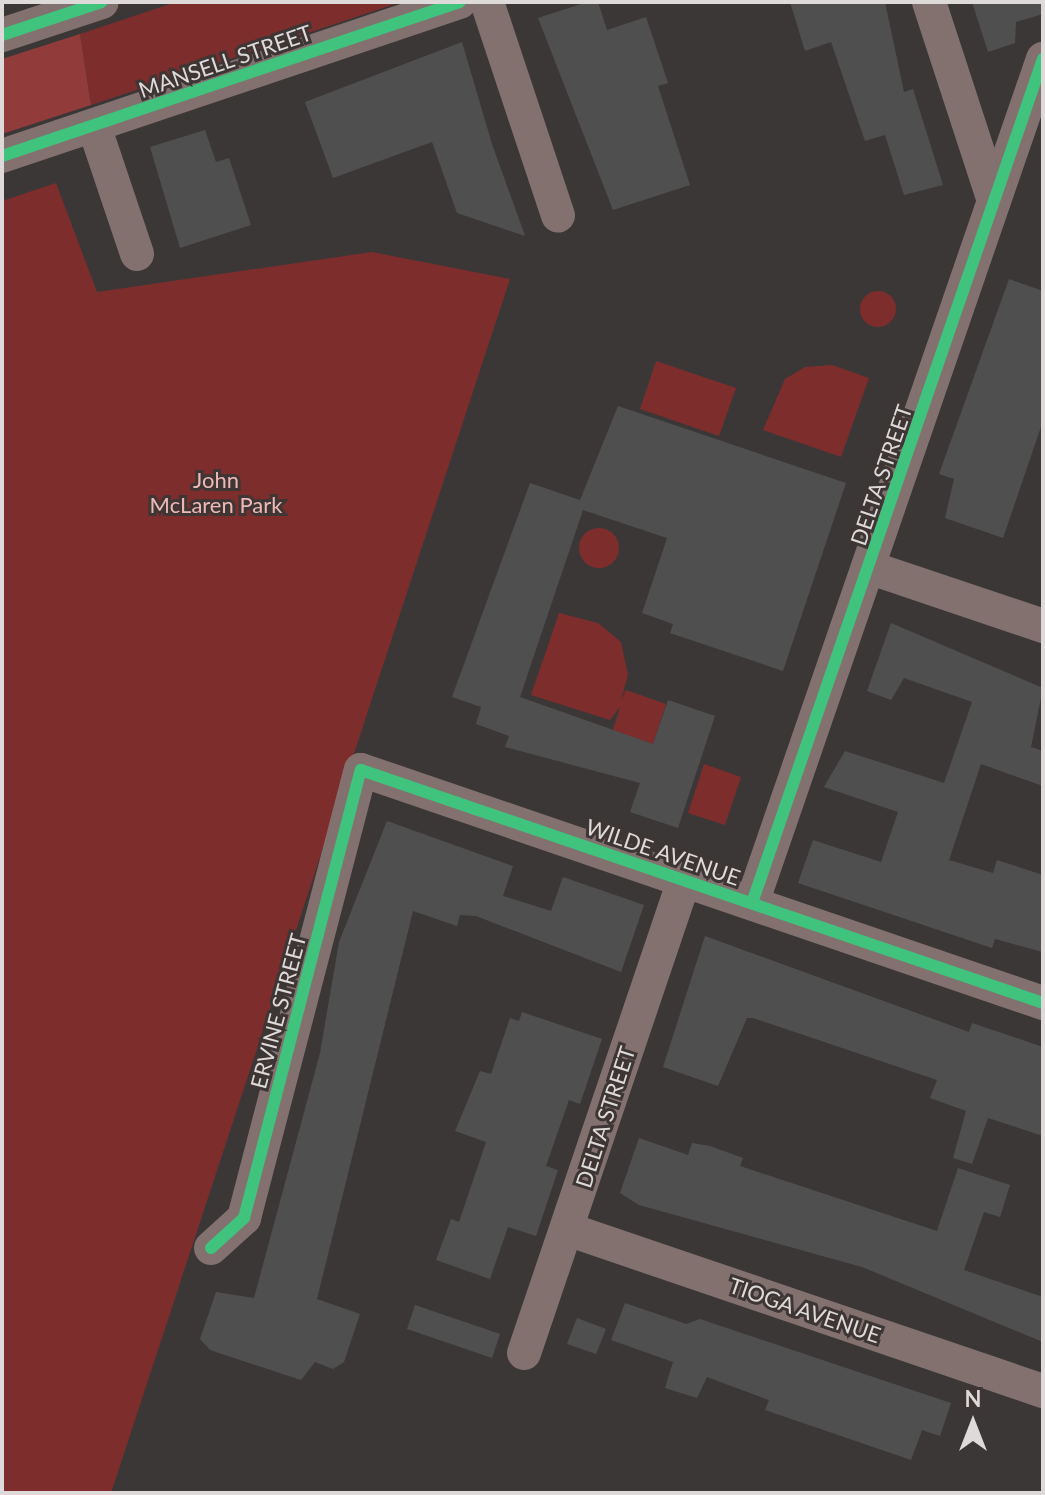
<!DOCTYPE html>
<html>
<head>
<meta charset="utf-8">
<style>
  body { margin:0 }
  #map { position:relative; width:1045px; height:1495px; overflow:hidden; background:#3b3737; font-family:Lato,sans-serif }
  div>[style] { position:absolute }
  .green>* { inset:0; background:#7e2d2d }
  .round { border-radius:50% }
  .forest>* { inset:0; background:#913c3b }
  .building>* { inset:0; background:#504f4f }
  .minor>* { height:34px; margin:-17px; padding:0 17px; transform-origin:17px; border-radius:17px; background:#837170 }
  .cycleway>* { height:12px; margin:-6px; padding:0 6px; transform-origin:6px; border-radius:6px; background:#40c37c }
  span { translate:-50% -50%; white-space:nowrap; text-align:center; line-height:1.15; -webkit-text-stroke:6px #3d3635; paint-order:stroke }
  .street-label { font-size:22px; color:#dfdada }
  .park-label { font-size:22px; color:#efb8b4 }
  .frame { position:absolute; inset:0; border:4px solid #dfdada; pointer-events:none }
  .north { position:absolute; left:933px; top:1383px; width:80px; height:80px; -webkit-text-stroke:6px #3d3635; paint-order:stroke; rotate:0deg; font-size:22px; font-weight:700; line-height:32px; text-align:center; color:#dfdada }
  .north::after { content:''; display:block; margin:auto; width:28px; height:36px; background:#dfdada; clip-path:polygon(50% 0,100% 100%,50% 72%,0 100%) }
</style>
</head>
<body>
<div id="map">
  <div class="green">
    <i style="clip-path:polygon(176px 2px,401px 2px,91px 105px,80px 34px)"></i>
    <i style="clip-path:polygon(56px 183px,97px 292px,372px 252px,510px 279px,111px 1493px,2px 1493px,2px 201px)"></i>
    <i class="round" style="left:860px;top:291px;width:36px;height:36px"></i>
    <i style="clip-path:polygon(656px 361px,736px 388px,719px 436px,640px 409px)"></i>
    <i style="clip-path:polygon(832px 365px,869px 378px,841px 457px,763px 430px,785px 379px,805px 367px)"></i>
    <i class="round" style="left:579px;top:528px;width:40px;height:40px"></i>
    <i style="clip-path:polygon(559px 613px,598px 623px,621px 642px,628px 675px,621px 700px,626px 690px,666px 704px,653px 744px,613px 730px,620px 707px,610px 720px,531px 695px)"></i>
    <i style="clip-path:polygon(704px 764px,741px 777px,725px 825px,688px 813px)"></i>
  </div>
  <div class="forest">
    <i style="clip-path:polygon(80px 34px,91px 105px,2px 134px,2px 59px)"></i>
  </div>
  <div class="building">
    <i style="clip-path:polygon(587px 2px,598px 2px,607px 30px,646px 17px,668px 83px,658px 86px,690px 185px,613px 210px,538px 18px)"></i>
    <i style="clip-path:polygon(790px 2px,885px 2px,904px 92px,913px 89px,943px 185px,904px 195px,885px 135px,865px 141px,831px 42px,805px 51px)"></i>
    <i style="clip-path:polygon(972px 2px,1043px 2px,1043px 14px,1016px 22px,1015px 43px,988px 52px)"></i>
    <i style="clip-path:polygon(462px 42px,492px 144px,525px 236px,457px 213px,432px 142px,333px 178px,305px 102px)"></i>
    <i style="clip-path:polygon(205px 130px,216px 162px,229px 158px,251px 225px,180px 248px,150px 147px)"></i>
    <i style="clip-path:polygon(1009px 279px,1043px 291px,1043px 421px,1003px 538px,945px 518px,954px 479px,939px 474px)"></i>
    <i style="clip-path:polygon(618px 406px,846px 483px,783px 671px,670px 633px,673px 624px,642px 613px,667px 538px,583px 510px,520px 697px,653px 744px,668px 700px,715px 716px,678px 828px,630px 812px,640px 783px,505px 747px,509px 736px,476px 724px,481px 707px,452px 697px,530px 483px,580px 500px)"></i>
    <i style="clip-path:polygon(891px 623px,1043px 688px,1031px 747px,1043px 751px,1043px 786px,981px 764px,949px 860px,993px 873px,997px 860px,1043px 875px,1043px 952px,995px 939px,992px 948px,798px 883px,813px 840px,881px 862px,898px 812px,824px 787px,845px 751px,944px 783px,972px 702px,904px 678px,891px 700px,867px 691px)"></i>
    <i style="clip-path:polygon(387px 821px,513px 866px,503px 896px,551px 911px,563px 877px,644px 905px,621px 972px,476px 916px,460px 915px,457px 926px,413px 911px,317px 1299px,360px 1314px,344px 1362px,333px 1369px,315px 1362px,301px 1380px,210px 1350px,200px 1339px,216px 1292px,254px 1298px,320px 1053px,339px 942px)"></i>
    <i style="clip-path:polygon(705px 936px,969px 1032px,972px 1023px,1043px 1047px,1043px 1136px,988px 1118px,972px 1164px,953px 1158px,966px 1111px,930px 1098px,937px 1080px,753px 1018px,747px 1018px,718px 1086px,663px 1067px)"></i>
    <i style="clip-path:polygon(522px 1012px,602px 1039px,580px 1104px,569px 1100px,546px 1166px,558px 1170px,536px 1236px,508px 1227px,490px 1279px,436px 1260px,451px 1219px,459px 1222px,486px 1142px,455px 1131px,480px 1071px,491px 1074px,510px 1018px,519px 1021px)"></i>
    <i style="clip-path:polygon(639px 1138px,688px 1155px,692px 1143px,710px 1146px,743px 1158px,740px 1166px,937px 1231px,958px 1168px,1010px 1185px,1000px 1217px,984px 1212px,964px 1270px,1043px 1297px,1043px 1342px,862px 1267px,639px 1205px,620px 1193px)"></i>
    <i style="clip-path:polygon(625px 1303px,686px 1324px,700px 1319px,951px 1403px,940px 1436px,922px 1430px,911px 1460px,765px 1410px,769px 1400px,707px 1377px,697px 1398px,665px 1388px,673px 1362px,611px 1340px)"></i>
    <i style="clip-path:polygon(415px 1305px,500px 1334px,492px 1358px,407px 1329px)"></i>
    <i style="clip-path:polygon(577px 1318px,606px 1329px,596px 1354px,567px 1344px)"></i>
  </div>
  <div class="minor">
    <i style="left:487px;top:2px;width:225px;rotate:71.6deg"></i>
    <i style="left:929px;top:2px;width:209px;rotate:71.9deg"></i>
    <i style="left:2px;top:35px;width:105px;rotate:-18.3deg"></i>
    <i style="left:94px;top:126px;width:135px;rotate:71.4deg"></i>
    <i style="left:2px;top:156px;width:483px;rotate:-18.6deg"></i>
    <i style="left:871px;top:568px;width:182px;rotate:18.6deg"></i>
    <i style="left:752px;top:903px;width:893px;rotate:-70.98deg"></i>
    <i style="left:567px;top:1229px;width:503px;rotate:18.8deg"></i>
    <i style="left:211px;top:1248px;width:45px;rotate:-42.3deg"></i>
    <i style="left:244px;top:1218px;width:463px;rotate:-75.4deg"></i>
    <i style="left:361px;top:770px;width:721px;rotate:18.86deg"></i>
    <i style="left:524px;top:1353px;width:499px;rotate:-71.3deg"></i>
  </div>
  <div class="cycleway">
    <i style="left:2px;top:35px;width:105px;rotate:-18.3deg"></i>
    <i style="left:2px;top:156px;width:483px;rotate:-18.6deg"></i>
    <i style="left:752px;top:903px;width:893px;rotate:-70.98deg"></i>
    <i style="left:211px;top:1248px;width:45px;rotate:-42.3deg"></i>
    <i style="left:244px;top:1218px;width:463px;rotate:-75.4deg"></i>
    <i style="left:361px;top:770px;width:721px;rotate:18.86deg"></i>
  </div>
  <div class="street-label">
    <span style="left:225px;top:61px;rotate:-19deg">MANSELL STREET</span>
    <span style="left:881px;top:475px;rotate:-71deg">DELTA STREET</span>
    <span style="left:663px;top:852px;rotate:19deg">WILDE AVENUE</span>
    <span style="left:278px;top:1011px;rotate:-75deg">ERVINE STREET</span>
    <span style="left:605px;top:1117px;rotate:-72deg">DELTA STREET</span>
    <span style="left:805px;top:1310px;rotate:19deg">TIOGA AVENUE</span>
  </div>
  <div class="park-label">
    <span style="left:216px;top:492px">John<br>McLaren Park</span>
  </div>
  <div class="frame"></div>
  <div class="north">N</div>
</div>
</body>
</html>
